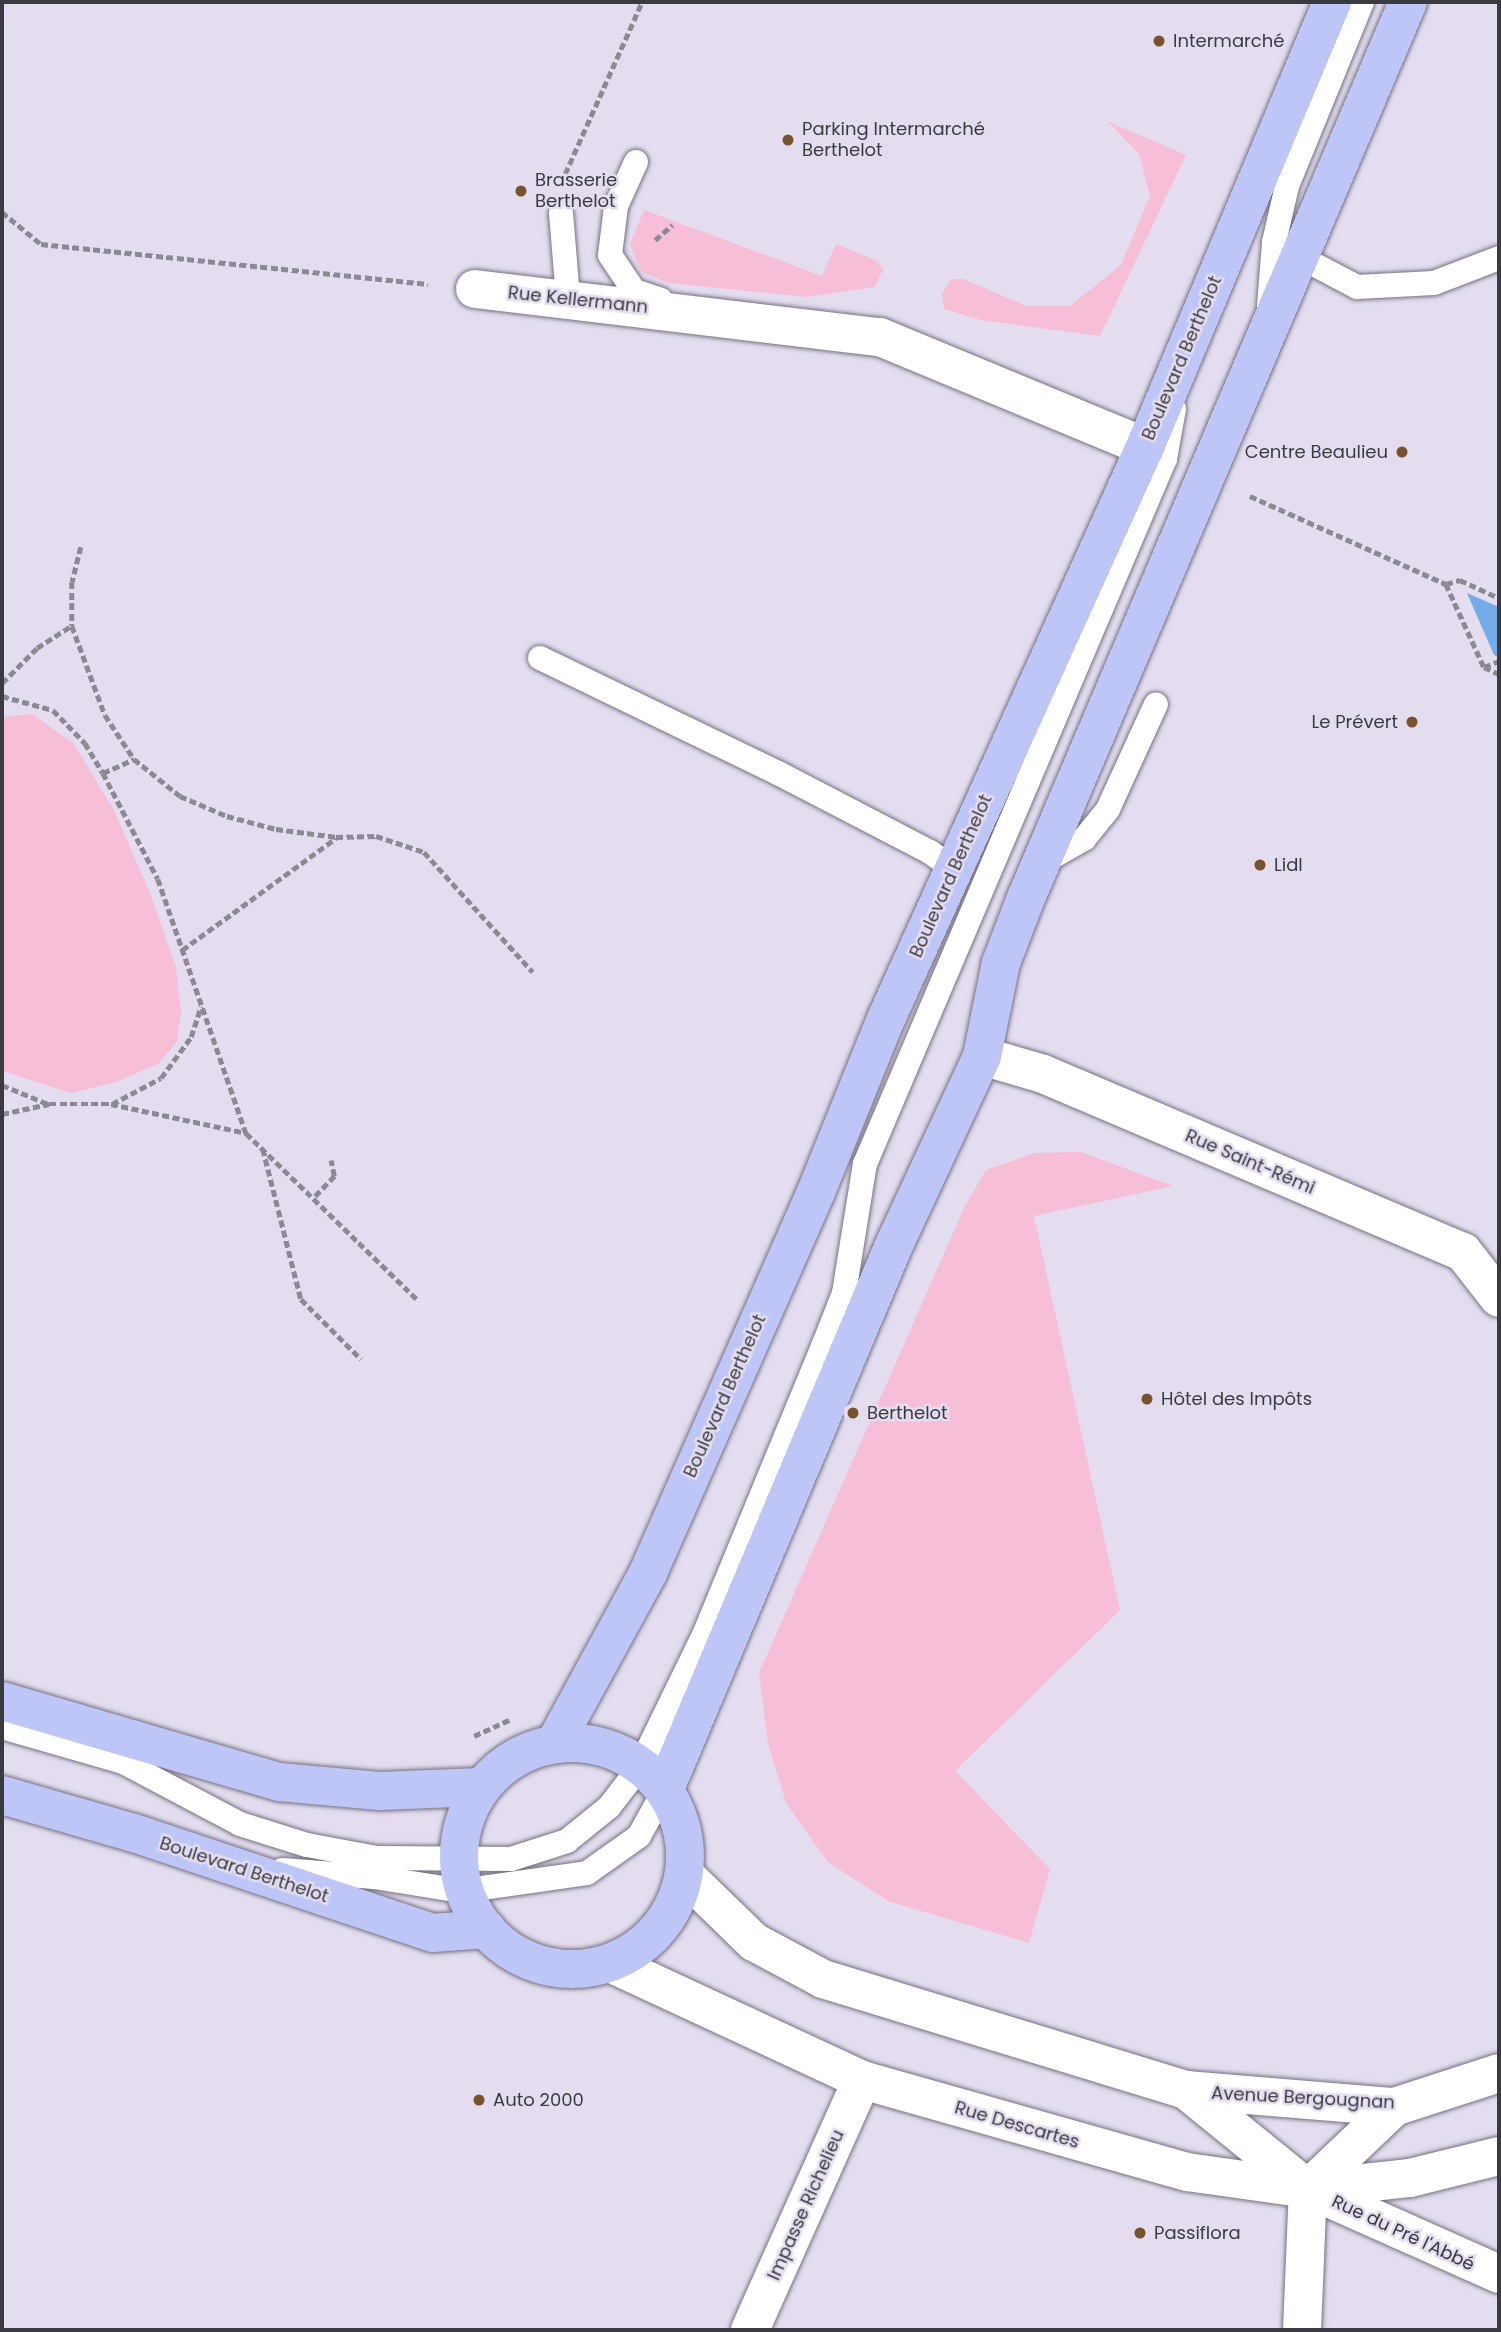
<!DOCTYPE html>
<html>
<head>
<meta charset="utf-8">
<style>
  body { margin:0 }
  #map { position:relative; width:1501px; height:2332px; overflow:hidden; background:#e3ddef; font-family:Poppins,sans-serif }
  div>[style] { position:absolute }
  .green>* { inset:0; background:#f7bed7 }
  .water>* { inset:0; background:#73ace8 }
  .path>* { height:4.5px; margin-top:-2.25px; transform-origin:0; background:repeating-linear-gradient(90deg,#8c8894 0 7px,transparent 0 10.5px) }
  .roads { filter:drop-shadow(0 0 2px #767181) drop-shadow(0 0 2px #767181) }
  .lane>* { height:24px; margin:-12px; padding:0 12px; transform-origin:12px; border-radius:12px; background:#fff }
  .street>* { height:38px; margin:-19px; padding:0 19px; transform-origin:19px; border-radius:19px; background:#fff }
  .secondary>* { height:38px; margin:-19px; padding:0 19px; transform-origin:19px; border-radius:19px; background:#fff }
  .primary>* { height:38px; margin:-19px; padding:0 19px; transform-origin:19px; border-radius:19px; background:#bec5f7 }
  .primary>.ring { margin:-19px; padding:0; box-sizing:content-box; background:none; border:38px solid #bec5f7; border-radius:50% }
  .dots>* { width:19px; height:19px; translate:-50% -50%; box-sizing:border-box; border:4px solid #e3ddef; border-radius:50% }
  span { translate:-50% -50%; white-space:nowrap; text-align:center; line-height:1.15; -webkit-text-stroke:5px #e3ddef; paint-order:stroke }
  .poi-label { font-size:18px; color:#3c3a41 }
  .left { translate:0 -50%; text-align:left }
  .right { translate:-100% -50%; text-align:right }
  .street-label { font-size:18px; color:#3c3a41 }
  .frame { position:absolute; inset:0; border:4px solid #3c3a41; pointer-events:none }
</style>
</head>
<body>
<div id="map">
  <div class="green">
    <i style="clip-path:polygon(1107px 121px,1186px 155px,1100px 336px,981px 320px,944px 309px,942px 294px,951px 279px,963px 279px,1027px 306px,1070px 306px,1121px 265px,1150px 196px,1139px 154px)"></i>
    <i style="clip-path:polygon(644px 210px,822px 276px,836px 244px,875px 260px,883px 269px,875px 287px,806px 297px,669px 283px,641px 272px,630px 244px)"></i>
    <i style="clip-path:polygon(32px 714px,73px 743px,113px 808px,150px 893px,176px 967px,181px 1013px,177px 1042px,158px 1064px,116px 1082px,71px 1093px,2px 1071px,2px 717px)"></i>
    <i style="clip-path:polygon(1081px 1152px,1173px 1186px,1034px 1216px,1120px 1610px,955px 1771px,1050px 1869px,1029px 1943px,888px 1901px,828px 1862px,786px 1803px,768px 1743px,759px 1673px,965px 1206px,986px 1170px,1034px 1153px)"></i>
  </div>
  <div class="water">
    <i style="clip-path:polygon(1467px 593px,1499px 607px,1499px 657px,1494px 655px)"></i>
  </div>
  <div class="path">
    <i style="left:565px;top:174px;width:188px;rotate:-65.9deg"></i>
    <i style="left:2px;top:212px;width:50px;rotate:39.4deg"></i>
    <i style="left:41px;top:244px;width:389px;rotate:5.9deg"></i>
    <i style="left:655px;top:240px;width:23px;rotate:-41deg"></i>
    <i style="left:1250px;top:496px;width:215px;rotate:24.2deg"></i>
    <i style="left:1446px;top:584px;width:15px;rotate:-16deg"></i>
    <i style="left:1460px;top:580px;width:43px;rotate:24.8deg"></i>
    <i style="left:81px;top:547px;width:36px;rotate:104deg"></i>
    <i style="left:72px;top:582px;width:44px;rotate:90deg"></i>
    <i style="left:72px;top:626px;width:95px;rotate:69.7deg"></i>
    <i style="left:105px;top:715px;width:53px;rotate:56.6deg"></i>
    <i style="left:134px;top:759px;width:59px;rotate:38.8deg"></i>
    <i style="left:180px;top:796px;width:51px;rotate:23.1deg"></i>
    <i style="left:227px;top:816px;width:51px;rotate:14.9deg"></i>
    <i style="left:276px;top:829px;width:61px;rotate:7.6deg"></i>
    <i style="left:336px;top:837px;width:40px;rotate:-1.4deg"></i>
    <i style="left:376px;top:836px;width:51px;rotate:18.4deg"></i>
    <i style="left:424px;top:852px;width:162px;rotate:47.8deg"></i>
    <i style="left:1446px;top:584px;width:91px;rotate:65.4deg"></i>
    <i style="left:1484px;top:667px;width:17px;rotate:25deg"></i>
    <i style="left:1484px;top:667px;width:16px;rotate:-22deg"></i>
    <i style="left:2px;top:683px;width:49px;rotate:-45deg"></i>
    <i style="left:37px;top:648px;width:40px;rotate:-32.9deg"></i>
    <i style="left:2px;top:696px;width:53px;rotate:15.4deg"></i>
    <i style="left:53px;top:710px;width:46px;rotate:45.9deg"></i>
    <i style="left:85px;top:743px;width:35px;rotate:59deg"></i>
    <i style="left:103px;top:773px;width:119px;rotate:62.6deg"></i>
    <i style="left:158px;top:879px;width:269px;rotate:70.9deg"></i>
    <i style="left:103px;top:773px;width:34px;rotate:-24deg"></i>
    <i style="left:182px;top:950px;width:190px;rotate:-36deg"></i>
    <i style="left:2px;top:1085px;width:50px;rotate:22.4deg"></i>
    <i style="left:112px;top:1104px;width:55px;rotate:-28deg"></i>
    <i style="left:161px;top:1078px;width:51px;rotate:-53.8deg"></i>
    <i style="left:191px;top:1037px;width:32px;rotate:-72deg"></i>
    <i style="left:2px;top:1114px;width:48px;rotate:-12deg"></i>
    <i style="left:49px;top:1104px;width:62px"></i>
    <i style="left:111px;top:1104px;width:138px;rotate:12.1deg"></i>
    <i style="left:246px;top:1133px;width:240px;rotate:44.2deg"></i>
    <i style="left:263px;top:1149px;width:155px;rotate:75.8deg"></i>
    <i style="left:301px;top:1299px;width:85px;rotate:45deg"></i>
    <i style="left:315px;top:1196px;width:28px;rotate:-46deg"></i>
    <i style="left:334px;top:1176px;width:16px;rotate:-101deg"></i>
    <i style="left:474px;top:1736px;width:41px;rotate:-24.7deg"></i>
  </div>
  <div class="roads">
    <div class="lane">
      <i style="left:636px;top:162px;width:48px;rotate:114.4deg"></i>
      <i style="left:616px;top:206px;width:49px;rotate:97deg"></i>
      <i style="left:610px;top:255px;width:43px;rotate:56.3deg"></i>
      <i style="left:634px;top:291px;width:28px;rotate:18deg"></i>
      <i style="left:561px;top:213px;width:86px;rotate:85.3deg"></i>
      <i style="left:1298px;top:256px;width:67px;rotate:27.7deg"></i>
      <i style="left:1357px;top:287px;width:77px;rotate:-3deg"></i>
      <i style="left:1434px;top:283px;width:70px;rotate:-21deg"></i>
      <i style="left:1269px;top:306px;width:64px;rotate:-85.5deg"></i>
      <i style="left:1274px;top:242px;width:57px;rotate:-76.9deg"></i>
      <i style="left:1287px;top:186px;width:199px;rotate:-67.8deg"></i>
      <i style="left:540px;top:658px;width:264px;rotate:25.8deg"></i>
      <i style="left:778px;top:773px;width:171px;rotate:27.5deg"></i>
      <i style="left:930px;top:852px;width:29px;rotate:36deg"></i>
      <i style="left:1045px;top:861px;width:45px;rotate:-29.4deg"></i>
      <i style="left:1084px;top:839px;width:38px;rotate:-51deg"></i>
      <i style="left:1108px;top:809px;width:115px;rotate:-65.4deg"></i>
      <i style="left:2px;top:1727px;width:126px;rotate:16.1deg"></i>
      <i style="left:123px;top:1762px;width:132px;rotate:27.9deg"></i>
      <i style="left:240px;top:1824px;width:70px;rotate:17.4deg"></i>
      <i style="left:307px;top:1845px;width:71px;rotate:10.5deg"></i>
      <i style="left:377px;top:1858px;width:134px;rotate:0.4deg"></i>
      <i style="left:511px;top:1859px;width:59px;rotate:-17.8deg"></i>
      <i style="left:567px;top:1841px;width:54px;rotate:-39deg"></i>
      <i style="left:609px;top:1807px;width:49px;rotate:-52.4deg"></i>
      <i style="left:639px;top:1768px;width:148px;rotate:-64deg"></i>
      <i style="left:704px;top:1635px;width:315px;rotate:-67.6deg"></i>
      <i style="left:824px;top:1344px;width:55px;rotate:-68.6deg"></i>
      <i style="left:844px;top:1293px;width:131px;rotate:-80.8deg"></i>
      <i style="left:865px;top:1164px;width:766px;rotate:-66.95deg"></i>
      <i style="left:1165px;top:459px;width:51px;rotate:-79.8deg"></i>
      <i style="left:282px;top:1870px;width:92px;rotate:4.4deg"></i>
      <i style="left:374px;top:1877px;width:88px;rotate:9.1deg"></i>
      <i style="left:461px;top:1891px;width:127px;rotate:-8.1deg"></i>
      <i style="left:587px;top:1873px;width:64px;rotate:-35.4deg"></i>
      <i style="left:639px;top:1836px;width:54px;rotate:-61deg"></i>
    </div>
    <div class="street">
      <i style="left:475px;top:289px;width:408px;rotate:6.8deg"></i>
      <i style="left:880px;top:337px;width:287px;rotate:22.5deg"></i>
      <i style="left:982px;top:1056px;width:64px;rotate:16.4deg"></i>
      <i style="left:1043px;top:1074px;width:456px;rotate:23deg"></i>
      <i style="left:1463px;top:1252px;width:58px;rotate:52deg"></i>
      <i style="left:750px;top:2330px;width:274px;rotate:-65.9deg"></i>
      <i style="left:1302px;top:2330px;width:141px;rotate:-87.6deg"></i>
      <i style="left:1308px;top:2189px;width:209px;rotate:24deg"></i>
    </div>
    <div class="secondary">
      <i style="left:684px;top:1874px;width:98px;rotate:44.2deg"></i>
      <i style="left:754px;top:1942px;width:78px;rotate:28.2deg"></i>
      <i style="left:823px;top:1979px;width:380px;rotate:17deg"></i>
      <i style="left:1186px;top:2090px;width:209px;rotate:4.7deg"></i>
      <i style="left:1394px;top:2107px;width:110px;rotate:-17.9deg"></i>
      <i style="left:610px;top:1963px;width:278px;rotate:24.9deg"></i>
      <i style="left:862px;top:2080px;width:338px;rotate:15.8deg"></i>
      <i style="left:1187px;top:2172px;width:122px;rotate:8deg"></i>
      <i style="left:1308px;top:2189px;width:103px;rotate:-6.2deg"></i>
      <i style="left:1410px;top:2178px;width:92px;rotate:-13.9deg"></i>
      <i style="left:1186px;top:2090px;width:157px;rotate:39.1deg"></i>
      <i style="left:1308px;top:2189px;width:119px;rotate:-43.6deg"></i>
    </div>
    <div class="primary">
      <i style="left:2px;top:1701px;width:289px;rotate:16.3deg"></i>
      <i style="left:279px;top:1782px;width:101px;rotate:5.1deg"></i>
      <i style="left:380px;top:1791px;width:101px;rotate:-2.3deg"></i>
      <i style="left:555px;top:1743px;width:194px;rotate:-61.3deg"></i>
      <i style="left:648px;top:1573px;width:416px;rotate:-66.2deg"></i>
      <i style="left:816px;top:1192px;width:187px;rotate:-68deg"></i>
      <i style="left:886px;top:1019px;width:628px;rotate:-65.64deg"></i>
      <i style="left:1145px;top:447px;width:483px;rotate:-67.2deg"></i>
      <i class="ring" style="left:459px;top:1743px;width:188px;height:188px"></i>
      <i style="left:665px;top:1789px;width:590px;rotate:-67.17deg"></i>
      <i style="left:894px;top:1245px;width:208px;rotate:-65deg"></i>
      <i style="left:982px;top:1056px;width:95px;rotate:-78.5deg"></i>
      <i style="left:1001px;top:963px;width:70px;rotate:-69deg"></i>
      <i style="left:1026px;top:898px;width:974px;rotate:-66.91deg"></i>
      <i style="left:2px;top:1795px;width:137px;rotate:16.1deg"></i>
      <i style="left:134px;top:1833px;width:315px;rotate:18.5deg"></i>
      <i style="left:433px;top:1933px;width:54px;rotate:-4.2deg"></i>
    </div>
  </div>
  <div class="dots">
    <i style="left:1159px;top:41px;background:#77522d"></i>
    <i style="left:788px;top:140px;background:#77522d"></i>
    <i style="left:521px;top:191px;background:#77522d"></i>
    <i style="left:1402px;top:452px;background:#77522d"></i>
    <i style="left:1412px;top:722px;background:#77522d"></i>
    <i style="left:1260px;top:865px;background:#77522d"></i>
    <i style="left:1147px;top:1399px;background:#77522d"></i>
    <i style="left:853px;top:1413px;background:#77522d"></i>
    <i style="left:479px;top:2100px;background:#77522d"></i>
    <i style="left:1140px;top:2233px;background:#77522d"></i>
  </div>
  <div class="poi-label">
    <span class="left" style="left:1173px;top:41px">Intermarché</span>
    <span class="left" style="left:802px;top:140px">Parking Intermarché<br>Berthelot</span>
    <span class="left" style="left:535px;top:191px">Brasserie<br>Berthelot</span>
    <span class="right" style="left:1388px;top:452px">Centre Beaulieu</span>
    <span class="right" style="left:1398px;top:722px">Le Prévert</span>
    <span class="left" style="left:1274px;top:865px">Lidl</span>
    <span class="left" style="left:1161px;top:1399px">Hôtel des Impôts</span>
    <span class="left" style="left:867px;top:1413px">Berthelot</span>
    <span class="left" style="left:493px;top:2100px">Auto 2000</span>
    <span class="left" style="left:1154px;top:2233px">Passiflora</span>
  </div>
  <div class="street-label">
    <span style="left:578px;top:300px;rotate:6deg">Rue Kellermann</span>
    <span style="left:1182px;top:358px;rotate:-67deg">Boulevard Berthelot</span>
    <span style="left:951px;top:876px;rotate:-66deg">Boulevard Berthelot</span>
    <span style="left:1250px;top:1162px;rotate:23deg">Rue Saint-Rémi</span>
    <span style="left:725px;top:1396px;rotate:-66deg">Boulevard Berthelot</span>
    <span style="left:244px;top:1870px;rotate:18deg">Boulevard Berthelot</span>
    <span style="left:1303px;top:2098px;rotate:3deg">Avenue Bergougnan</span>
    <span style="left:1017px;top:2125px;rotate:16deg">Rue Descartes</span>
    <span style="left:806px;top:2205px;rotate:-66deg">Impasse Richelieu</span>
    <span style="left:1403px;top:2233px;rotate:25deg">Rue du Pré l'Abbé</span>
  </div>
  <div class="frame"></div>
</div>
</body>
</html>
